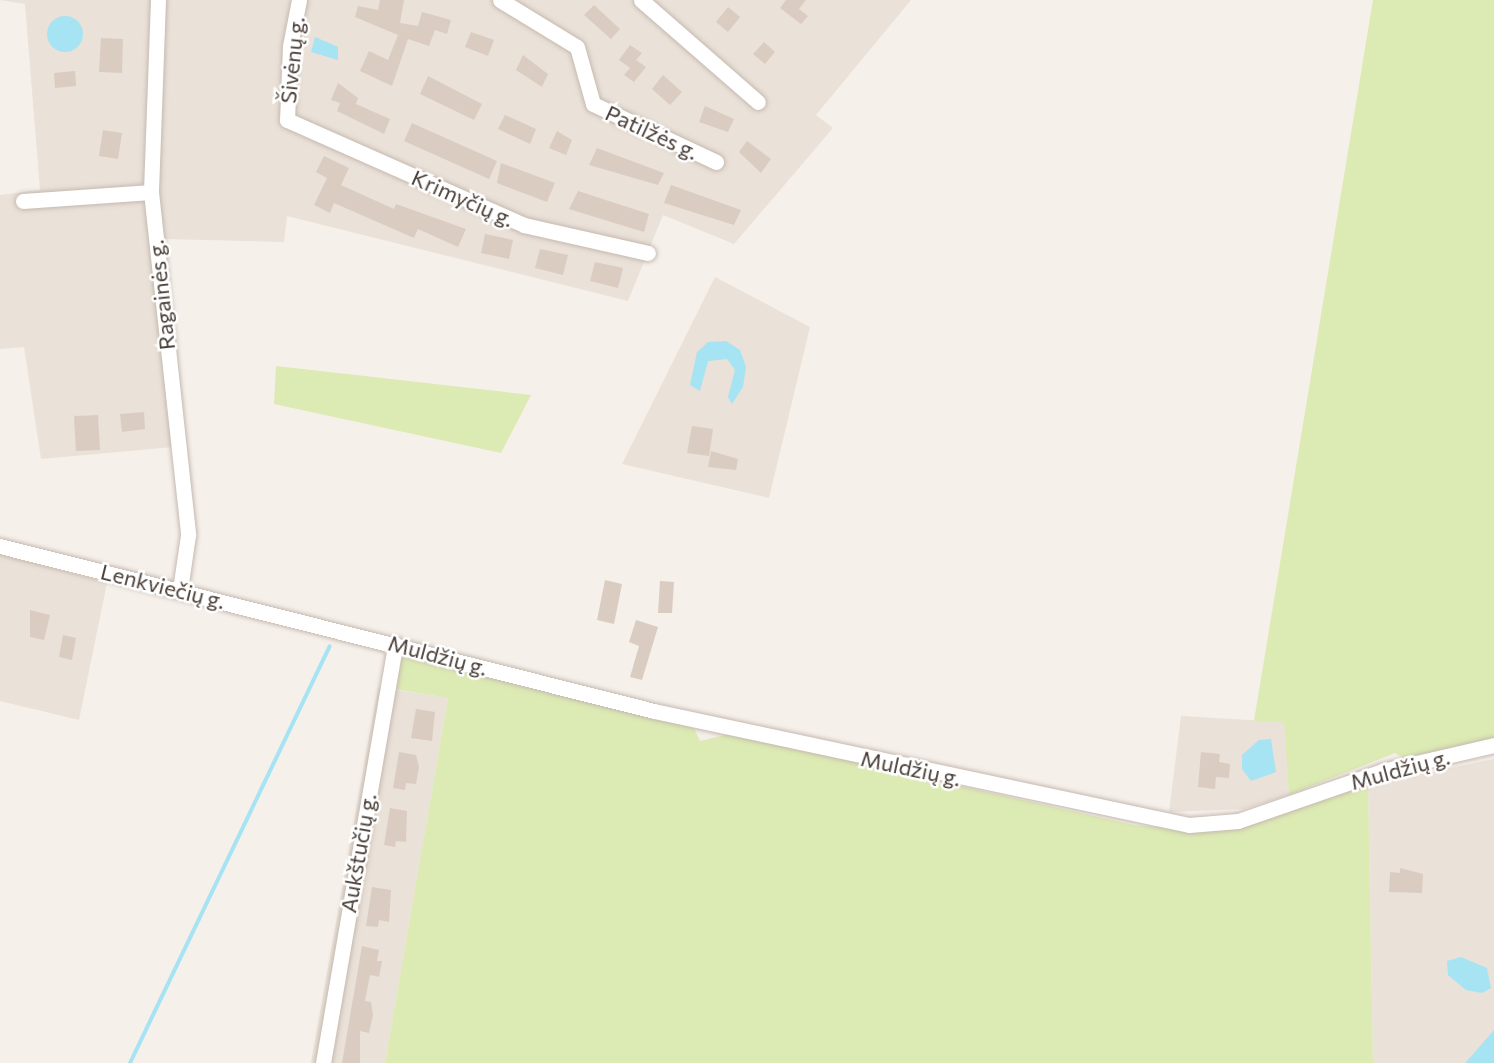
<!DOCTYPE html>
<html>
<head>
<meta charset="utf-8">
<style>
  body { margin:0 }
  #map { position:relative; width:1494px; height:1063px; overflow:hidden; background:#f6f0eb; font-family:Commissioner,sans-serif }
  div>[style] { position:absolute }
  .residential>* { inset:0; background:#eae1d8 }
  .green>* { inset:0; background:#dceab3 }
  .water>* { inset:0; background:#a6e3f3 }
  .round { border-radius:50% }
  .stream>* { height:4px; margin:-2px; padding:0 2px; transform-origin:2px; border-radius:2px; background:#a6e3f3 }
  .building>* { inset:0; background:#dbccc2 }
  .roads { filter:drop-shadow(0 0 2px #c5b9af) drop-shadow(0 0 2px #c5b9af) }
  .minor>* { height:15px; margin:-7.5px; padding:0 7.5px; transform-origin:7.5px; border-radius:7.5px; background:#fff }
  span { translate:-50% -50%; white-space:nowrap; text-align:center; line-height:1.15; -webkit-text-stroke:5px #fff; paint-order:stroke }
  .street-label { font-size:22px; color:#4a3f38 }
</style>
</head>
<body>
<div id="map">
  <div class="residential">
    <i style="clip-path:polygon(0 0,911px 0,816px 115px,833px 128px,734px 244px,663px 215px,628px 301px,287px 216px,284px 242px,164px 239px,184px 446px,41px 459px,24px 347px,0 349px,0 195px,40px 190px,25px 4px)"></i>
    <i style="clip-path:polygon(715px 277px,810px 327px,769px 498px,622px 464px)"></i>
    <i style="clip-path:polygon(0 553px,107px 583px,79px 720px,0 701px)"></i>
    <i style="clip-path:polygon(378px 687px,448px 698px,385px 1063px,311px 1063px)"></i>
    <i style="clip-path:polygon(1181px 716px,1285px 722px,1289px 795px,1243px 809px,1169px 812px)"></i>
    <i style="clip-path:polygon(1494px 759px,1494px 1063px,1373px 1063px,1368px 785px)"></i>
  </div>
  <div class="green">
    <i style="clip-path:polygon(1373px 0,1494px 0,1494px 739px,1403px 758px,1395px 753px,1289px 795px,1284px 722px,1254px 721px)"></i>
    <i style="clip-path:polygon(276px 366px,531px 395px,501px 453px,274px 404px)"></i>
    <i style="clip-path:polygon(407px 654px,694px 728px,700px 741px,729px 734px,1134px 825px,1194px 831px,1235px 828px,1368px 785px,1373px 1063px,385px 1063px,448px 698px,394px 689px,398px 660px)"></i>
  </div>
  <div class="water">
    <i class="round" style="left:47px;top:16px;width:36px;height:36px"></i>
    <i style="clip-path:polygon(315px 37px,338px 47px,338px 60px,311px 52px)"></i>
    <i style="clip-path:polygon(726px 341px,740px 350px,746px 367px,743px 387px,732px 404px,728px 397px,735px 370px,727px 359px,708px 361px,700px 391px,690px 385px,697px 352px,708px 342px)"></i>
    <i style="clip-path:polygon(1271px 739px,1276px 772px,1251px 781px,1242px 769px,1242px 755px,1259px 740px)"></i>
    <i style="clip-path:polygon(1461px 957px,1487px 968px,1491px 988px,1482px 993px,1466px 990px,1448px 975px,1447px 961px)"></i>
    <i style="clip-path:polygon(1494px 1030px,1494px 1063px,1465px 1063px,1475px 1052px)"></i>
  </div>
  <div class="stream">
    <i style="left:130px;top:1063px;width:462px;rotate:-64.4deg"></i>
  </div>
  <div class="building">
    <i style="clip-path:polygon(380px 0,404px 0,400px 23px,418px 26px,422px 12px,451px 20px,447px 34px,435px 30px,429px 46px,408px 39px,392px 86px,360px 71px,369px 51px,388px 60px,398px 35px,355px 17px,358px 6px,378px 10px)"></i>
    <i style="clip-path:polygon(786px 0,806px 0,799px 9px,808px 16px,801px 24px,780px 8px)"></i>
    <i style="clip-path:polygon(594px 5px,620px 29px,611px 39px,584px 15px)"></i>
    <i style="clip-path:polygon(728px 7px,740px 17px,728px 32px,716px 22px)"></i>
    <i style="clip-path:polygon(471px 32px,494px 40px,488px 56px,465px 47px)"></i>
    <i style="clip-path:polygon(101px 38px,123px 39px,122px 73px,99px 72px)"></i>
    <i style="clip-path:polygon(764px 42px,775px 52px,765px 64px,753px 54px)"></i>
    <i style="clip-path:polygon(630px 45px,642px 53px,636px 60px,646px 67px,634px 82px,624px 75px,630px 68px,619px 60px)"></i>
    <i style="clip-path:polygon(523px 55px,548px 74px,542px 87px,516px 70px)"></i>
    <i style="clip-path:polygon(75px 71px,76px 86px,55px 88px,54px 73px)"></i>
    <i style="clip-path:polygon(663px 75px,682px 92px,670px 105px,652px 89px)"></i>
    <i style="clip-path:polygon(428px 76px,482px 104px,474px 120px,420px 94px)"></i>
    <i style="clip-path:polygon(338px 83px,358px 98px,356px 104px,390px 119px,384px 134px,337px 111px,340px 103px,331px 100px)"></i>
    <i style="clip-path:polygon(705px 106px,734px 119px,728px 132px,699px 122px)"></i>
    <i style="clip-path:polygon(505px 115px,536px 129px,530px 144px,498px 129px)"></i>
    <i style="clip-path:polygon(412px 123px,497px 161px,489px 179px,404px 141px)"></i>
    <i style="clip-path:polygon(103px 130px,122px 133px,118px 159px,99px 156px)"></i>
    <i style="clip-path:polygon(557px 131px,572px 140px,566px 155px,549px 148px)"></i>
    <i style="clip-path:polygon(747px 141px,771px 159px,761px 173px,739px 152px)"></i>
    <i style="clip-path:polygon(597px 148px,664px 173px,658px 185px,589px 165px)"></i>
    <i style="clip-path:polygon(324px 156px,349px 168px,341px 185px,394px 209px,396px 204px,466px 229px,458px 247px,418px 229px,414px 238px,334px 203px,330px 213px,314px 205px,327px 178px,316px 172px)"></i>
    <i style="clip-path:polygon(501px 163px,555px 183px,547px 202px,497px 183px)"></i>
    <i style="clip-path:polygon(671px 185px,741px 210px,734px 225px,664px 203px)"></i>
    <i style="clip-path:polygon(578px 191px,649px 214px,644px 232px,569px 209px)"></i>
    <i style="clip-path:polygon(485px 234px,513px 240px,509px 259px,481px 253px)"></i>
    <i style="clip-path:polygon(540px 249px,568px 255px,563px 275px,535px 268px)"></i>
    <i style="clip-path:polygon(595px 262px,623px 268px,618px 288px,590px 281px)"></i>
    <i style="clip-path:polygon(144px 412px,145px 429px,122px 432px,120px 414px)"></i>
    <i style="clip-path:polygon(98px 415px,100px 450px,76px 451px,74px 416px)"></i>
    <i style="clip-path:polygon(692px 426px,713px 429px,709px 456px,687px 453px)"></i>
    <i style="clip-path:polygon(711px 451px,738px 459px,736px 470px,708px 467px)"></i>
    <i style="clip-path:polygon(605px 580px,622px 584px,614px 624px,597px 620px)"></i>
    <i style="clip-path:polygon(660px 581px,674px 582px,672px 613px,658px 613px)"></i>
    <i style="clip-path:polygon(30px 610px,50px 615px,44px 640px,30px 637px)"></i>
    <i style="clip-path:polygon(636px 620px,658px 627px,642px 680px,630px 677px,639px 646px,629px 642px)"></i>
    <i style="clip-path:polygon(63px 635px,76px 638px,72px 660px,59px 657px)"></i>
    <i style="clip-path:polygon(416px 709px,435px 712px,432px 741px,411px 738px)"></i>
    <i style="clip-path:polygon(399px 752px,416px 755px,419px 767px,416px 784px,406px 783px,405px 790px,393px 788px)"></i>
    <i style="clip-path:polygon(1201px 752px,1220px 754px,1219px 762px,1230px 764px,1229px 778px,1216px 777px,1215px 789px,1198px 787px)"></i>
    <i style="clip-path:polygon(390px 808px,407px 811px,406px 842px,396px 841px,395px 847px,384px 845px)"></i>
    <i style="clip-path:polygon(1400px 868px,1423px 874px,1422px 893px,1389px 892px,1390px 872px,1400px 873px)"></i>
    <i style="clip-path:polygon(372px 887px,391px 890px,389px 922px,379px 920px,378px 927px,366px 926px)"></i>
    <i style="clip-path:polygon(362px 946px,379px 950px,377px 961px,382px 961px,379px 977px,370px 975px,365px 1001px,371px 1002px,373px 1015px,369px 1033px,360px 1031px,360px 1063px,342px 1063px)"></i>
  </div>
  <div class="roads">
    <div class="minor">
      <i style="left:158px;top:0;width:192px;rotate:92.1deg"></i>
      <i style="left:151px;top:192px;width:345px;rotate:83.8deg"></i>
      <i style="left:188px;top:535px;width:56px;rotate:98.3deg"></i>
      <i style="left:299px;top:0;width:47px;rotate:101.1deg"></i>
      <i style="left:290px;top:46px;width:74px;rotate:92.3deg"></i>
      <i style="left:287px;top:120px;width:259px;rotate:23.9deg"></i>
      <i style="left:524px;top:225px;width:127px;rotate:12.7deg"></i>
      <i style="left:500px;top:0;width:90px;rotate:31.4deg"></i>
      <i style="left:577px;top:47px;width:59px;rotate:74.3deg"></i>
      <i style="left:593px;top:104px;width:136px;rotate:25.2deg"></i>
      <i style="left:641px;top:0;width:155px;rotate:41.1deg"></i>
      <i style="left:23px;top:201px;width:128px;rotate:-4deg"></i>
      <i style="left:0;top:546px;width:674px;rotate:14.16deg"></i>
      <i style="left:654px;top:711px;width:547px;rotate:12.03deg"></i>
      <i style="left:1189px;top:825px;width:49px;rotate:-4.7deg"></i>
      <i style="left:1238px;top:821px;width:152px;rotate:-19.1deg"></i>
      <i style="left:1382px;top:771px;width:115px;rotate:-13.1deg"></i>
      <i style="left:323px;top:1063px;width:425px;rotate:-80.2deg"></i>
    </div>
  </div>
  <div class="street-label">
    <span style="left:292px;top:60px;rotate:-84deg">Šivėnų g.</span>
    <span style="left:652px;top:132px;rotate:25deg">Patilžės g.</span>
    <span style="left:463px;top:198px;rotate:24deg">Krimyčių g.</span>
    <span style="left:161px;top:295px;rotate:-96deg">Ragainės g.</span>
    <span style="left:163px;top:586px;rotate:14deg">Lenkviečių g.</span>
    <span style="left:438px;top:655px;rotate:15deg">Muldžių g.</span>
    <span style="left:911px;top:768px;rotate:12deg">Muldžių g.</span>
    <span style="left:1400px;top:769px;rotate:-15deg">Muldžių g.</span>
    <span style="left:358px;top:853px;rotate:-80deg">Aukštučių g.</span>
  </div>
</div>
</body>
</html>
